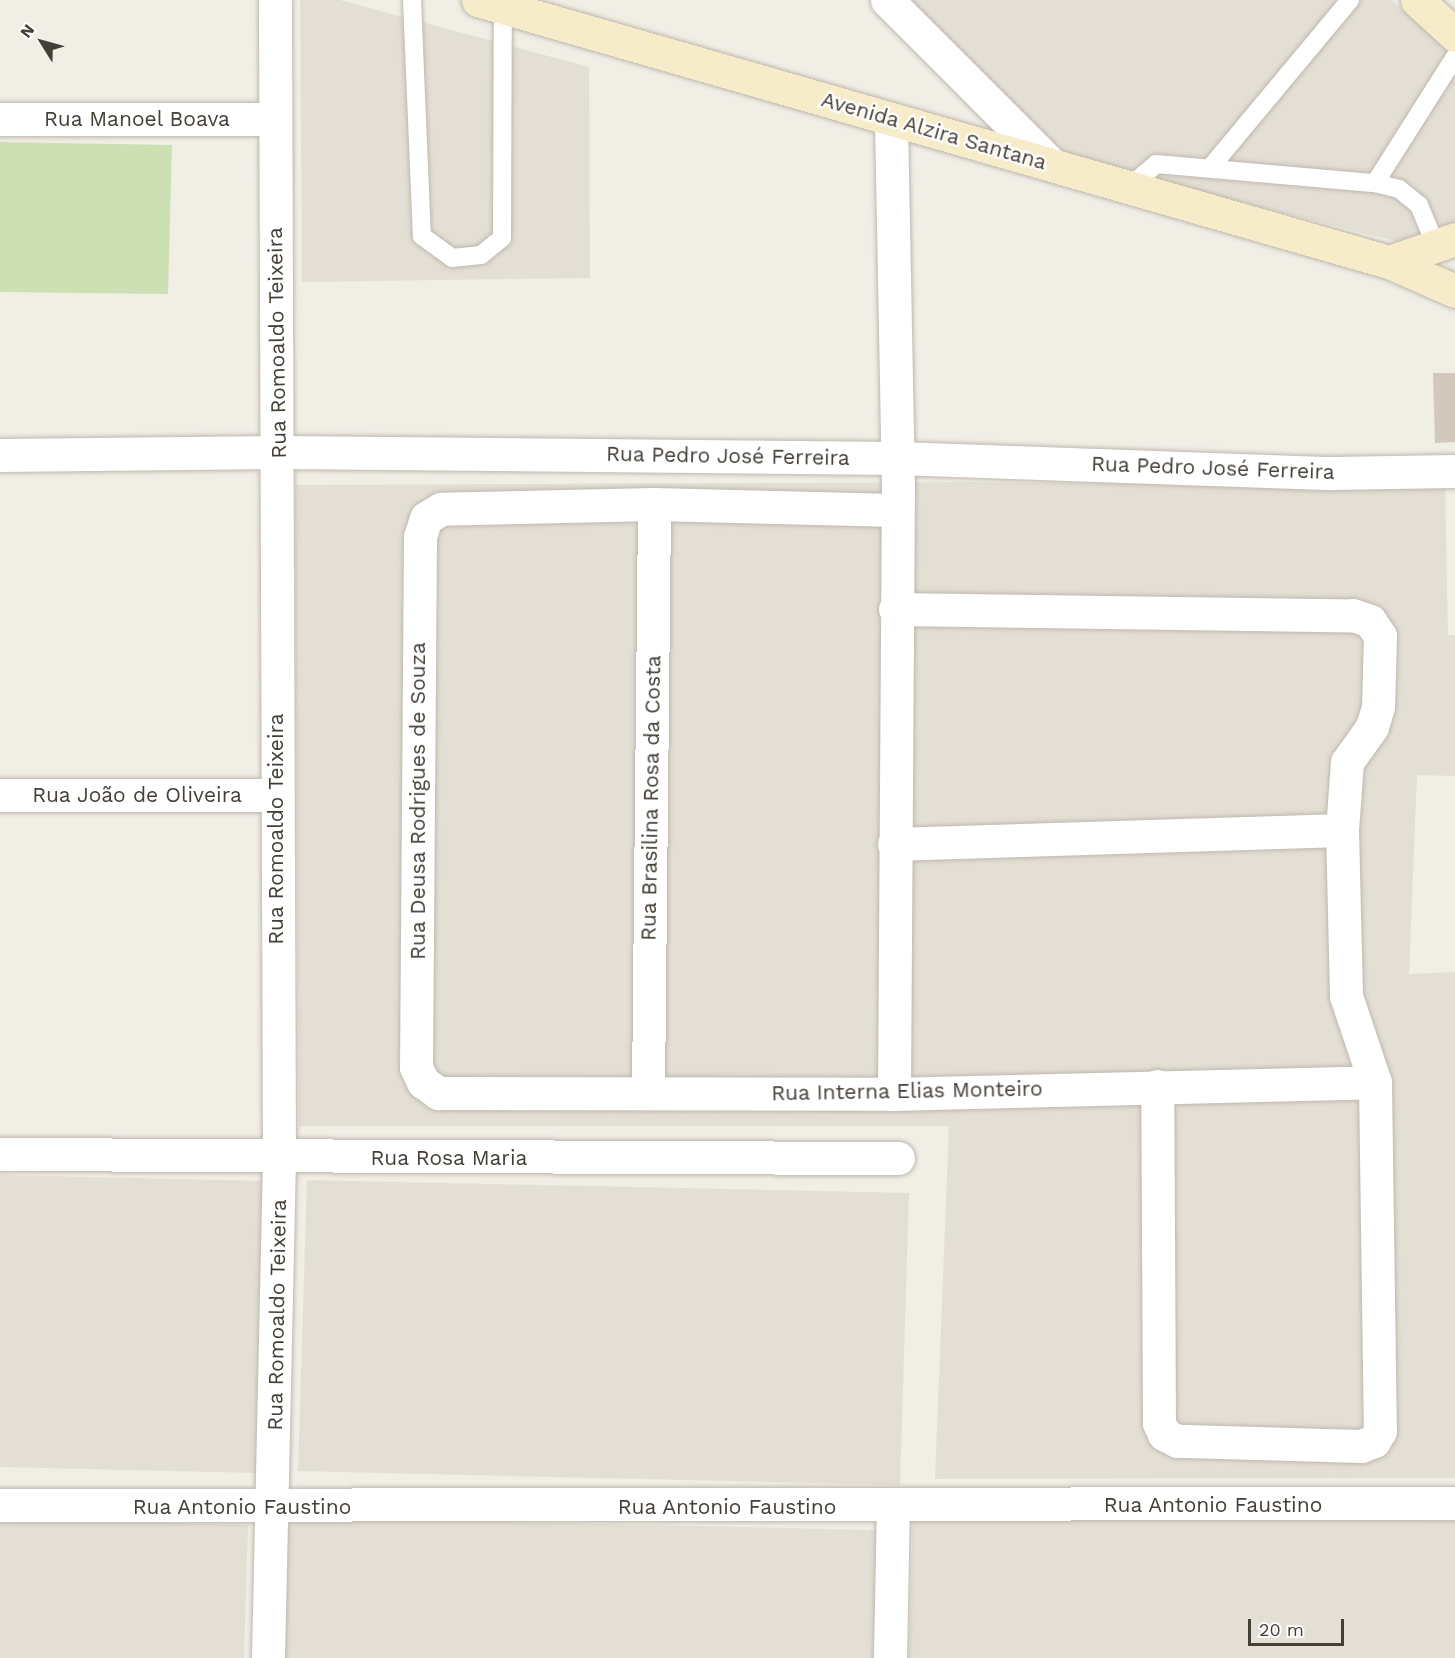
<!DOCTYPE html>
<html>
<head>
<meta charset="utf-8">
<style>
  body { margin:0 }
  #map { position:relative; width:1455px; height:1658px; overflow:hidden; background:#f1eee6; font-family:"Work Sans",sans-serif }
  div>[style] { position:absolute }
  .residential>* { inset:0; background:#e4dfd5 }
  .green>* { inset:0; background:#cde0b4 }
  .building>* { inset:0; background:#d1c9bd }
  .roads { filter:drop-shadow(0 0 2px #beb8ad) drop-shadow(0 0 2px #beb8ad) }
  .lane>* { height:18px; margin:-9px; padding:0 9px; transform-origin:9px; border-radius:9px; background:#fff }
  .street>* { height:33px; margin:-16.5px; padding:0 16.5px; transform-origin:16.5px; border-radius:16.5px; background:#fff }
  .secondary>* { height:33px; margin:-16.5px; padding:0 16.5px; transform-origin:16.5px; border-radius:16.5px; background:#f7ecca }
  span { translate:-50% -50%; white-space:nowrap; text-align:center; line-height:1.15; -webkit-text-stroke:4.5px #fff; paint-order:stroke }
  .street-label { font-size:21px; color:#433e36 }
  .north { position:absolute; left:12px; top:12px; width:60px; height:60px; -webkit-text-stroke:4px #fff; paint-order:stroke; rotate:307deg; font-size:16px; font-weight:700; line-height:24px; text-align:center; color:#433e36 }
  .north::after { content:''; display:block; margin:auto; width:21px; height:27px; background:#433e36; clip-path:polygon(50% 0,100% 100%,50% 72%,0 100%) }
  .scale { position:absolute; left:1248px; top:1619px; width:96px; height:27px; box-sizing:border-box; border:3px solid #433e36; border-top:0; padding-left:8px; font-size:18px; line-height:21px; white-space:nowrap; color:#433e36; -webkit-text-stroke:4px #fff; paint-order:stroke }
</style>
</head>
<body>
<div id="map">
  <div class="residential">
    <i style="clip-path:polygon(300px 0,340px 0,589px 67px,590px 278px,302px 282px)"></i>
    <i style="clip-path:polygon(910px 0,1392px 0,1455px 58px,1455px 224px,1407px 244px,1071px 160px)"></i>
    <i style="clip-path:polygon(966px 482px,1445px 486px,1448px 635px,1455px 635px,1455px 776px,1417px 775px,1409px 974px,1455px 972px,1455px 1478px,935px 1479px,949px 1126px,299px 1126px,295px 485px)"></i>
    <i style="clip-path:polygon(0 1175px,267px 1181px,259px 1473px,0 1467px)"></i>
    <i style="clip-path:polygon(307px 1180px,909px 1193px,900px 1485px,298px 1471px)"></i>
    <i style="clip-path:polygon(913px 1509px,1455px 1521px,1455px 1658px,909px 1658px)"></i>
    <i style="clip-path:polygon(275px 1517px,877px 1530px,873px 1658px,271px 1658px)"></i>
    <i style="clip-path:polygon(0 1519px,248px 1525px,244px 1658px,0 1658px)"></i>
  </div>
  <div class="green">
    <i style="clip-path:polygon(0 142px,172px 145px,168px 294px,0 292px)"></i>
  </div>
  <div class="building">
    <i style="clip-path:polygon(1433px 373px,1455px 373px,1455px 442px,1435px 443px)"></i>
  </div>
  <div class="roads">
    <div class="lane">
      <i style="left:412px;top:0;width:236px;rotate:87.6deg"></i>
      <i style="left:422px;top:236px;width:37px;rotate:36deg"></i>
      <i style="left:452px;top:258px;width:29px;rotate:-6deg"></i>
      <i style="left:481px;top:255px;width:27px;rotate:-39deg"></i>
      <i style="left:502px;top:238px;width:230px;rotate:-89.8deg"></i>
      <i style="left:1210px;top:168px;width:219px;rotate:-50.2deg"></i>
      <i style="left:1375px;top:183px;width:149px;rotate:-57.6deg"></i>
      <i style="left:1129px;top:187px;width:35px;rotate:-40deg"></i>
      <i style="left:1156px;top:164px;width:220px;rotate:5deg"></i>
      <i style="left:1375px;top:183px;width:25px;rotate:14deg"></i>
      <i style="left:1399px;top:189px;width:26px;rotate:39deg"></i>
      <i style="left:1419px;top:205px;width:44px;rotate:67.5deg"></i>
    </div>
    <div class="street">
      <i style="left:887px;top:0;width:232px;rotate:45deg"></i>
      <i style="left:0;top:119px;width:274px"></i>
      <i style="left:891px;top:121px;width:366px;rotate:88.9deg"></i>
      <i style="left:898px;top:487px;width:607px;rotate:90.38deg"></i>
      <i style="left:0;top:455px;width:279px;rotate:-0.6deg"></i>
      <i style="left:279px;top:452px;width:619px;rotate:0.56deg"></i>
      <i style="left:898px;top:458px;width:434px;rotate:2deg"></i>
      <i style="left:1332px;top:473px;width:123px;rotate:-0.9deg"></i>
      <i style="left:896px;top:510px;width:242px;rotate:-178.6deg"></i>
      <i style="left:654px;top:504px;width:213px;rotate:178.7deg"></i>
      <i style="left:441px;top:509px;width:17px;rotate:149deg"></i>
      <i style="left:426px;top:518px;width:20px;rotate:108deg"></i>
      <i style="left:420px;top:537px;width:530px;rotate:90.43deg"></i>
      <i style="left:416px;top:1067px;width:17px;rotate:65deg"></i>
      <i style="left:423px;top:1082px;width:19px;rotate:36deg"></i>
      <i style="left:438px;top:1093px;width:456px;rotate:0.1deg"></i>
      <i style="left:894px;top:1094px;width:481px;rotate:-1.4deg"></i>
      <i style="left:895px;top:609px;width:458px;rotate:0.8deg"></i>
      <i style="left:1353px;top:615px;width:18px;rotate:19deg"></i>
      <i style="left:1370px;top:621px;width:18px;rotate:56deg"></i>
      <i style="left:1380px;top:636px;width:71px;rotate:91.6deg"></i>
      <i style="left:1378px;top:707px;width:21px;rotate:107deg"></i>
      <i style="left:1372px;top:727px;width:43px;rotate:125.5deg"></i>
      <i style="left:1347px;top:762px;width:68px;rotate:94.2deg"></i>
      <i style="left:1342px;top:830px;width:166px;rotate:88.6deg"></i>
      <i style="left:1346px;top:996px;width:91px;rotate:71.4deg"></i>
      <i style="left:1375px;top:1082px;width:349px;rotate:89.2deg"></i>
      <i style="left:1380px;top:1431px;width:12px;rotate:121deg"></i>
      <i style="left:1374px;top:1441px;width:14px;rotate:159deg"></i>
      <i style="left:1361px;top:1446px;width:184px;rotate:-178.4deg"></i>
      <i style="left:1177px;top:1441px;width:15px;rotate:-152deg"></i>
      <i style="left:1164px;top:1434px;width:12px;rotate:-114deg"></i>
      <i style="left:1159px;top:1423px;width:337px;rotate:-90.3deg"></i>
      <i style="left:0;top:795px;width:274px"></i>
      <i style="left:894px;top:844px;width:448px;rotate:-1.8deg"></i>
      <i style="left:648px;top:1091px;width:587px;rotate:-89.41deg"></i>
      <i style="left:0;top:1154px;width:898px;rotate:0.26deg"></i>
      <i style="left:0;top:1505px;width:1455px;rotate:-0.08deg"></i>
      <i style="left:268px;top:1658px;width:500px;rotate:-88.74deg"></i>
      <i style="left:279px;top:1158px;width:1158px;rotate:-90.2deg"></i>
      <i style="left:890px;top:1658px;width:152px;rotate:-88.9deg"></i>
    </div>
    <div class="secondary">
      <i style="left:478px;top:0;width:948px;rotate:16.05deg"></i>
      <i style="left:1389px;top:262px;width:72px;rotate:23.7deg"></i>
      <i style="left:1417px;top:0;width:52px;rotate:42.6deg"></i>
      <i style="left:1389px;top:262px;width:70px;rotate:-19.2deg"></i>
    </div>
  </div>
  <div class="street-label">
    <span style="left:137px;top:119px">Rua Manoel Boava</span>
    <span style="left:934px;top:131px;rotate:16deg">Avenida Alzira Santana</span>
    <span style="left:277px;top:343px;rotate:-91deg">Rua Romoaldo Teixeira</span>
    <span style="left:728px;top:456px;rotate:1deg">Rua Pedro José Ferreira</span>
    <span style="left:1213px;top:468px;rotate:2deg">Rua Pedro José Ferreira</span>
    <span style="left:137px;top:795px">Rua João de Oliveira</span>
    <span style="left:651px;top:798px;rotate:-89deg">Rua Brasilina Rosa da Costa</span>
    <span style="left:418px;top:801px;rotate:-90deg">Rua Deusa Rodrigues de Souza</span>
    <span style="left:276px;top:829px;rotate:-90deg">Rua Romoaldo Teixeira</span>
    <span style="left:907px;top:1091px;rotate:-1deg">Rua Interna Elias Monteiro</span>
    <span style="left:449px;top:1158px">Rua Rosa Maria</span>
    <span style="left:277px;top:1315px;rotate:-89deg">Rua Romoaldo Teixeira</span>
    <span style="left:1213px;top:1505px">Rua Antonio Faustino</span>
    <span style="left:242px;top:1507px">Rua Antonio Faustino</span>
    <span style="left:727px;top:1507px">Rua Antonio Faustino</span>
  </div>
  <div class="north">N</div>
  <div class="scale">20 m</div>
</div>
</body>
</html>
